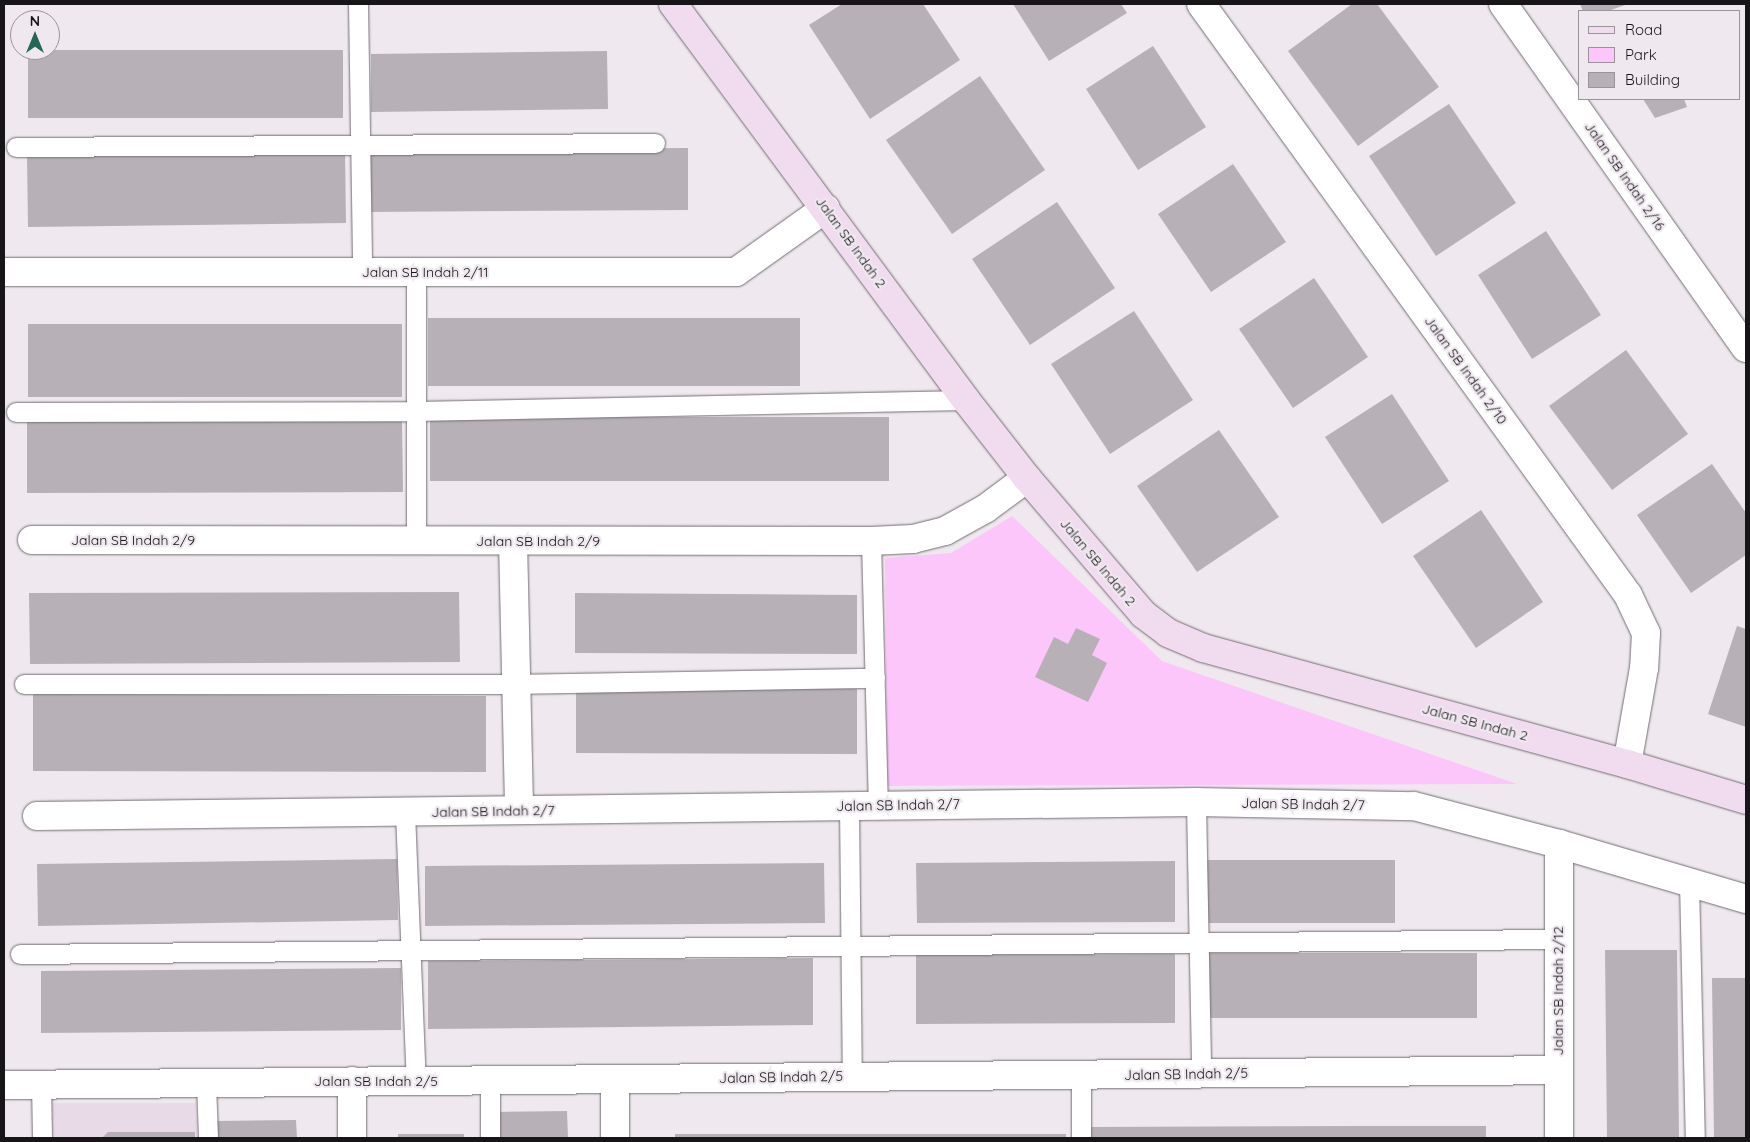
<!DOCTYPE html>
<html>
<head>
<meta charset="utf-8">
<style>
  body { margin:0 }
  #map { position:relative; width:1750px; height:1142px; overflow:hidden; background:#efe9ef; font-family:Quicksand,sans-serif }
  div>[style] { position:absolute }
  .built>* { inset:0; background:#e8dbe7 }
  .green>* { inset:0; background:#fdc6fb }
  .building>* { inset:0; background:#b7b1b7 }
  .roads { filter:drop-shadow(0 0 1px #736c72) drop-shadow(0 0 1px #736c72) }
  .lane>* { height:19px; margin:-9.5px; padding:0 9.5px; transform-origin:9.5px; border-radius:9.5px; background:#fff }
  .street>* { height:28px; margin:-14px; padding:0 14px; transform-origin:14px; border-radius:14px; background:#fff }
  .secondary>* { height:28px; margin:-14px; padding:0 14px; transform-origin:14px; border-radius:14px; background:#f0dbef }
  span { translate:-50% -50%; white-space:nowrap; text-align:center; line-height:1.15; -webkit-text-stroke:4.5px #efe9ef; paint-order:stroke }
  .street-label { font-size:14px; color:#181518 }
  .frame { position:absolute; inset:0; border:5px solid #181518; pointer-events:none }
  .legend { position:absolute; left:1578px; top:10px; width:162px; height:90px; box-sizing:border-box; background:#efe9ef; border:1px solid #999499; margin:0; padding:6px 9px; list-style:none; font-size:15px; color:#181518 }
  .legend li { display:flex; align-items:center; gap:10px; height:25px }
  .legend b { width:25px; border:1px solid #999499 }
  .north { position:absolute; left:10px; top:10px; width:50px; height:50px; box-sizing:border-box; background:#efe9ef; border:1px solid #999499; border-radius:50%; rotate:0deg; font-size:14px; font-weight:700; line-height:20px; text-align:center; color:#181518 }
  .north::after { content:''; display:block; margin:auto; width:18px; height:22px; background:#246756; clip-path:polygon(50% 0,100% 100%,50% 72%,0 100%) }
</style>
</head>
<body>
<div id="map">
  <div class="built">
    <i style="clip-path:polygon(52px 1103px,196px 1103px,197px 1138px,53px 1138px)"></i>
  </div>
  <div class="green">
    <i style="clip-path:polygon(1012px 516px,1162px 661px,1517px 784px,887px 786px,885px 558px,951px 553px)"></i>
  </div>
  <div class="building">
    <i style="clip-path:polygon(842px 4px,923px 4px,960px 60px,870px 119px,809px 25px)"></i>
    <i style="clip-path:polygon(1013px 4px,1121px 4px,1127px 13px,1049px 61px)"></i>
    <i style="clip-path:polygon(1352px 4px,1377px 4px,1439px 87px,1358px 146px,1288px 51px)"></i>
    <i style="clip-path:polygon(1580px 4px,1628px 4px,1608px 11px,1583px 11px)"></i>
    <i style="clip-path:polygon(1153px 46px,1206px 127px,1138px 170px,1086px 89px)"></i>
    <i style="clip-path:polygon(28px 50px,343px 50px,343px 118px,28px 118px)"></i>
    <i style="clip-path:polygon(607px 51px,608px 109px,371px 112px,371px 54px)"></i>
    <i style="clip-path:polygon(980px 76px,1045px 170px,952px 234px,886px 140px)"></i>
    <i style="clip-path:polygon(1643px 99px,1684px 99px,1687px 107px,1655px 118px)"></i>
    <i style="clip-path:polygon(1449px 104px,1516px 203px,1436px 256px,1369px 156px)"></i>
    <i style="clip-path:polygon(688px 148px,688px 210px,367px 212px,366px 150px)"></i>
    <i style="clip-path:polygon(345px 151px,346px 223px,28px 227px,27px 155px)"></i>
    <i style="clip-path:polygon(1233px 164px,1286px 242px,1211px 292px,1158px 214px)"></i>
    <i style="clip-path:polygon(1057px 202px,1115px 288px,1030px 345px,972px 259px)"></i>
    <i style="clip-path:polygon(1546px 231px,1601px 315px,1532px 359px,1478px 275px)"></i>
    <i style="clip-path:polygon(1314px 278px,1368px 357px,1293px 408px,1239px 329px)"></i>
    <i style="clip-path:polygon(1134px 311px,1193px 400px,1110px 454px,1051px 364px)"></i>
    <i style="clip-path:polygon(428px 318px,800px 318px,800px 386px,428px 386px)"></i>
    <i style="clip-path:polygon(28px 324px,402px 324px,402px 397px,28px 397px)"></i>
    <i style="clip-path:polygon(1626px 350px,1688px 434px,1612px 490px,1549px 406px)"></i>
    <i style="clip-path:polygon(1392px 394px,1449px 481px,1382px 524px,1325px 437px)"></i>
    <i style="clip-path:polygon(430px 417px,889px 417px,889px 481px,430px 481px)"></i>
    <i style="clip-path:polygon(402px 421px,403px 492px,27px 493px,27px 422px)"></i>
    <i style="clip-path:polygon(1219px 430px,1279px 517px,1197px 572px,1137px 486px)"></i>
    <i style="clip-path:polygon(1712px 464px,1746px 513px,1746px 555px,1691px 593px,1637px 515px)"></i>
    <i style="clip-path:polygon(1481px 510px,1543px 602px,1476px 648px,1413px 556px)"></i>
    <i style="clip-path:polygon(459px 592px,460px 662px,30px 664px,29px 593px)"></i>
    <i style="clip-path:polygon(575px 593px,857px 595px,857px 654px,575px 653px)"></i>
    <i style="clip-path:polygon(1737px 626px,1746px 629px,1746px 727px,1708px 714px)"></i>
    <i style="clip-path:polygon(1076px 628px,1100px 639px,1092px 655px,1107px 663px,1088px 702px,1035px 677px,1054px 637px,1068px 644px)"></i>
    <i style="clip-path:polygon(576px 687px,857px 689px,857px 754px,576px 753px)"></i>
    <i style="clip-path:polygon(33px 694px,486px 696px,486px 772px,33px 771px)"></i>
    <i style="clip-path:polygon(397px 859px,398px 920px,38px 926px,37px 864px)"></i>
    <i style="clip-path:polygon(1204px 860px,1395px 860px,1395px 923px,1204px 923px)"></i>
    <i style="clip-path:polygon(1175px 861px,1175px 922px,917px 923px,916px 863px)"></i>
    <i style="clip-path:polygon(824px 863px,825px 923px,425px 926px,425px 866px)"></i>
    <i style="clip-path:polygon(1605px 950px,1677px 950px,1679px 1138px,1607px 1138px)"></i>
    <i style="clip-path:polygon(1205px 953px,1477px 953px,1477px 1018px,1205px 1018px)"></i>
    <i style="clip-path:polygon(1175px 954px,1175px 1023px,916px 1024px,916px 955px)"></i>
    <i style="clip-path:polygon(813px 958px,813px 1025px,428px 1029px,428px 961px)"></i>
    <i style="clip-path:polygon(401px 968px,401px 1030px,41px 1033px,41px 971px)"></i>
    <i style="clip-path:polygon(1712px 978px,1746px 978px,1746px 1138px,1714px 1138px)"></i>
    <i style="clip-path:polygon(567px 1111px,568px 1138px,495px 1138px,494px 1112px)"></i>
    <i style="clip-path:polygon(296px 1120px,297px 1138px,216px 1138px,216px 1121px)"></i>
    <i style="clip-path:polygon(1362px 1126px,1486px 1126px,1486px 1138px,1089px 1138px,1089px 1127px)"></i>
    <i style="clip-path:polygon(108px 1132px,195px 1132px,195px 1138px,102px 1138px)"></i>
    <i style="clip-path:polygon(398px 1134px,464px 1134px,464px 1138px,398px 1138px)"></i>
    <i style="clip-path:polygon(675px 1134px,1066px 1134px,1066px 1138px,675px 1138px)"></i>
  </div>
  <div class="roads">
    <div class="lane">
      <i style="left:358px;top:4px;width:268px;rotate:89.1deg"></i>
      <i style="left:16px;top:147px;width:639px;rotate:-0.36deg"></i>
      <i style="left:416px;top:272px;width:268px;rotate:90deg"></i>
      <i style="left:16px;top:412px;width:399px;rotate:-0.1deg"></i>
      <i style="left:415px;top:411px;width:551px;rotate:-1.14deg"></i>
      <i style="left:871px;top:541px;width:264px;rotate:88.5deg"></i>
      <i style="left:24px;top:684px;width:492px"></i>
      <i style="left:516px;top:684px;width:359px;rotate:-1deg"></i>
      <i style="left:1196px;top:802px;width:271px;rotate:88.9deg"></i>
      <i style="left:849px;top:806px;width:271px;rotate:89.4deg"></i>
      <i style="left:405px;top:812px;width:269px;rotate:87.7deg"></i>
      <i style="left:1689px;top:882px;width:256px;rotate:88.7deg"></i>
      <i style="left:20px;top:954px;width:1538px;rotate:-0.56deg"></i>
      <i style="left:1081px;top:1075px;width:63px;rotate:90deg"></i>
      <i style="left:490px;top:1080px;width:58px;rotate:90deg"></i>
      <i style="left:206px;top:1083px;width:55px;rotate:87.9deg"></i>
      <i style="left:41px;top:1084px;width:54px;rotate:88.9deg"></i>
    </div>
    <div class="street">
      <i style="left:1201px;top:4px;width:729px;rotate:54.15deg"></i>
      <i style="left:1628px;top:595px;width:42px;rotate:64.7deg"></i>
      <i style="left:1646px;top:633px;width:35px;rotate:93deg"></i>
      <i style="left:1644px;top:668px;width:97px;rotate:100deg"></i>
      <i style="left:1503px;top:4px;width:421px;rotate:54.8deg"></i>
      <i style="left:4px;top:272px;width:732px"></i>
      <i style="left:736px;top:272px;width:110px;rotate:-35.4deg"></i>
      <i style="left:32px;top:540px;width:839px;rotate:0.07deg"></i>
      <i style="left:871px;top:541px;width:42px;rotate:-2.7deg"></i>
      <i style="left:913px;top:539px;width:33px;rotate:-14deg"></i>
      <i style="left:945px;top:531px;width:46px;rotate:-28.8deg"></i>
      <i style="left:985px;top:509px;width:52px;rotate:-36.4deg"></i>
      <i style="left:513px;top:541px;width:269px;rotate:88.7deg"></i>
      <i style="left:37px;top:816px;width:1159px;rotate:-0.69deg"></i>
      <i style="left:1196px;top:802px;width:218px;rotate:1.1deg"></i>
      <i style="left:1414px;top:806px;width:150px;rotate:14.7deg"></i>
      <i style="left:1559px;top:844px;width:195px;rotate:16.4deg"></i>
      <i style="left:1559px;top:844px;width:294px;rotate:90deg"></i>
      <i style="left:615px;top:1079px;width:59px;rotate:90deg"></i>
      <i style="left:352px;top:1081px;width:57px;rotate:90deg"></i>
      <i style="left:4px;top:1085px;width:1554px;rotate:-0.55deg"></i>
    </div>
    <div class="secondary">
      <i style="left:673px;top:4px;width:493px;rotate:53.5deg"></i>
      <i style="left:966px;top:400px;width:99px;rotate:52deg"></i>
      <i style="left:1027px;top:478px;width:179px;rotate:49.5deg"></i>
      <i style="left:1143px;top:614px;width:31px;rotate:37deg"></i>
      <i style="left:1168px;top:633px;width:38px;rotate:23deg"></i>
      <i style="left:1203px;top:648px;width:440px;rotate:15.3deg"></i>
      <i style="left:1627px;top:764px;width:124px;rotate:16.8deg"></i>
    </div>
  </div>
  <div class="street-label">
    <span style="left:1625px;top:176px;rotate:55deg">Jalan SB Indah 2/16</span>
    <span style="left:851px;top:242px;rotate:54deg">Jalan SB Indah 2</span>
    <span style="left:425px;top:272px">Jalan SB Indah 2/11</span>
    <span style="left:1466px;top:370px;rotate:54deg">Jalan SB Indah 2/10</span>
    <span style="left:133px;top:540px">Jalan SB Indah 2/9</span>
    <span style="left:538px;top:541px">Jalan SB Indah 2/9</span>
    <span style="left:1098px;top:562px;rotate:50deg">Jalan SB Indah 2</span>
    <span style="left:1475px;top:722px;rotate:15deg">Jalan SB Indah 2</span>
    <span style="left:1303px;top:804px;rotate:1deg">Jalan SB Indah 2/7</span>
    <span style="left:898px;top:805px;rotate:-1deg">Jalan SB Indah 2/7</span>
    <span style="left:493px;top:811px;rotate:-1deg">Jalan SB Indah 2/7</span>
    <span style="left:1558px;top:991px;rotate:-90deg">Jalan SB Indah 2/12</span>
    <span style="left:1186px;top:1074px;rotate:-1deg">Jalan SB Indah 2/5</span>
    <span style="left:781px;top:1077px;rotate:-1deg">Jalan SB Indah 2/5</span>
    <span style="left:376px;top:1081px">Jalan SB Indah 2/5</span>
  </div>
  <div class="frame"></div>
  <ul class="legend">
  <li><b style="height:6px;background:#f0dbef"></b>Road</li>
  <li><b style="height:14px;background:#fdc6fb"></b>Park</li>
  <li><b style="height:14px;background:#b7b1b7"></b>Building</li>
  </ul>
  <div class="north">N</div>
</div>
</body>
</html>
